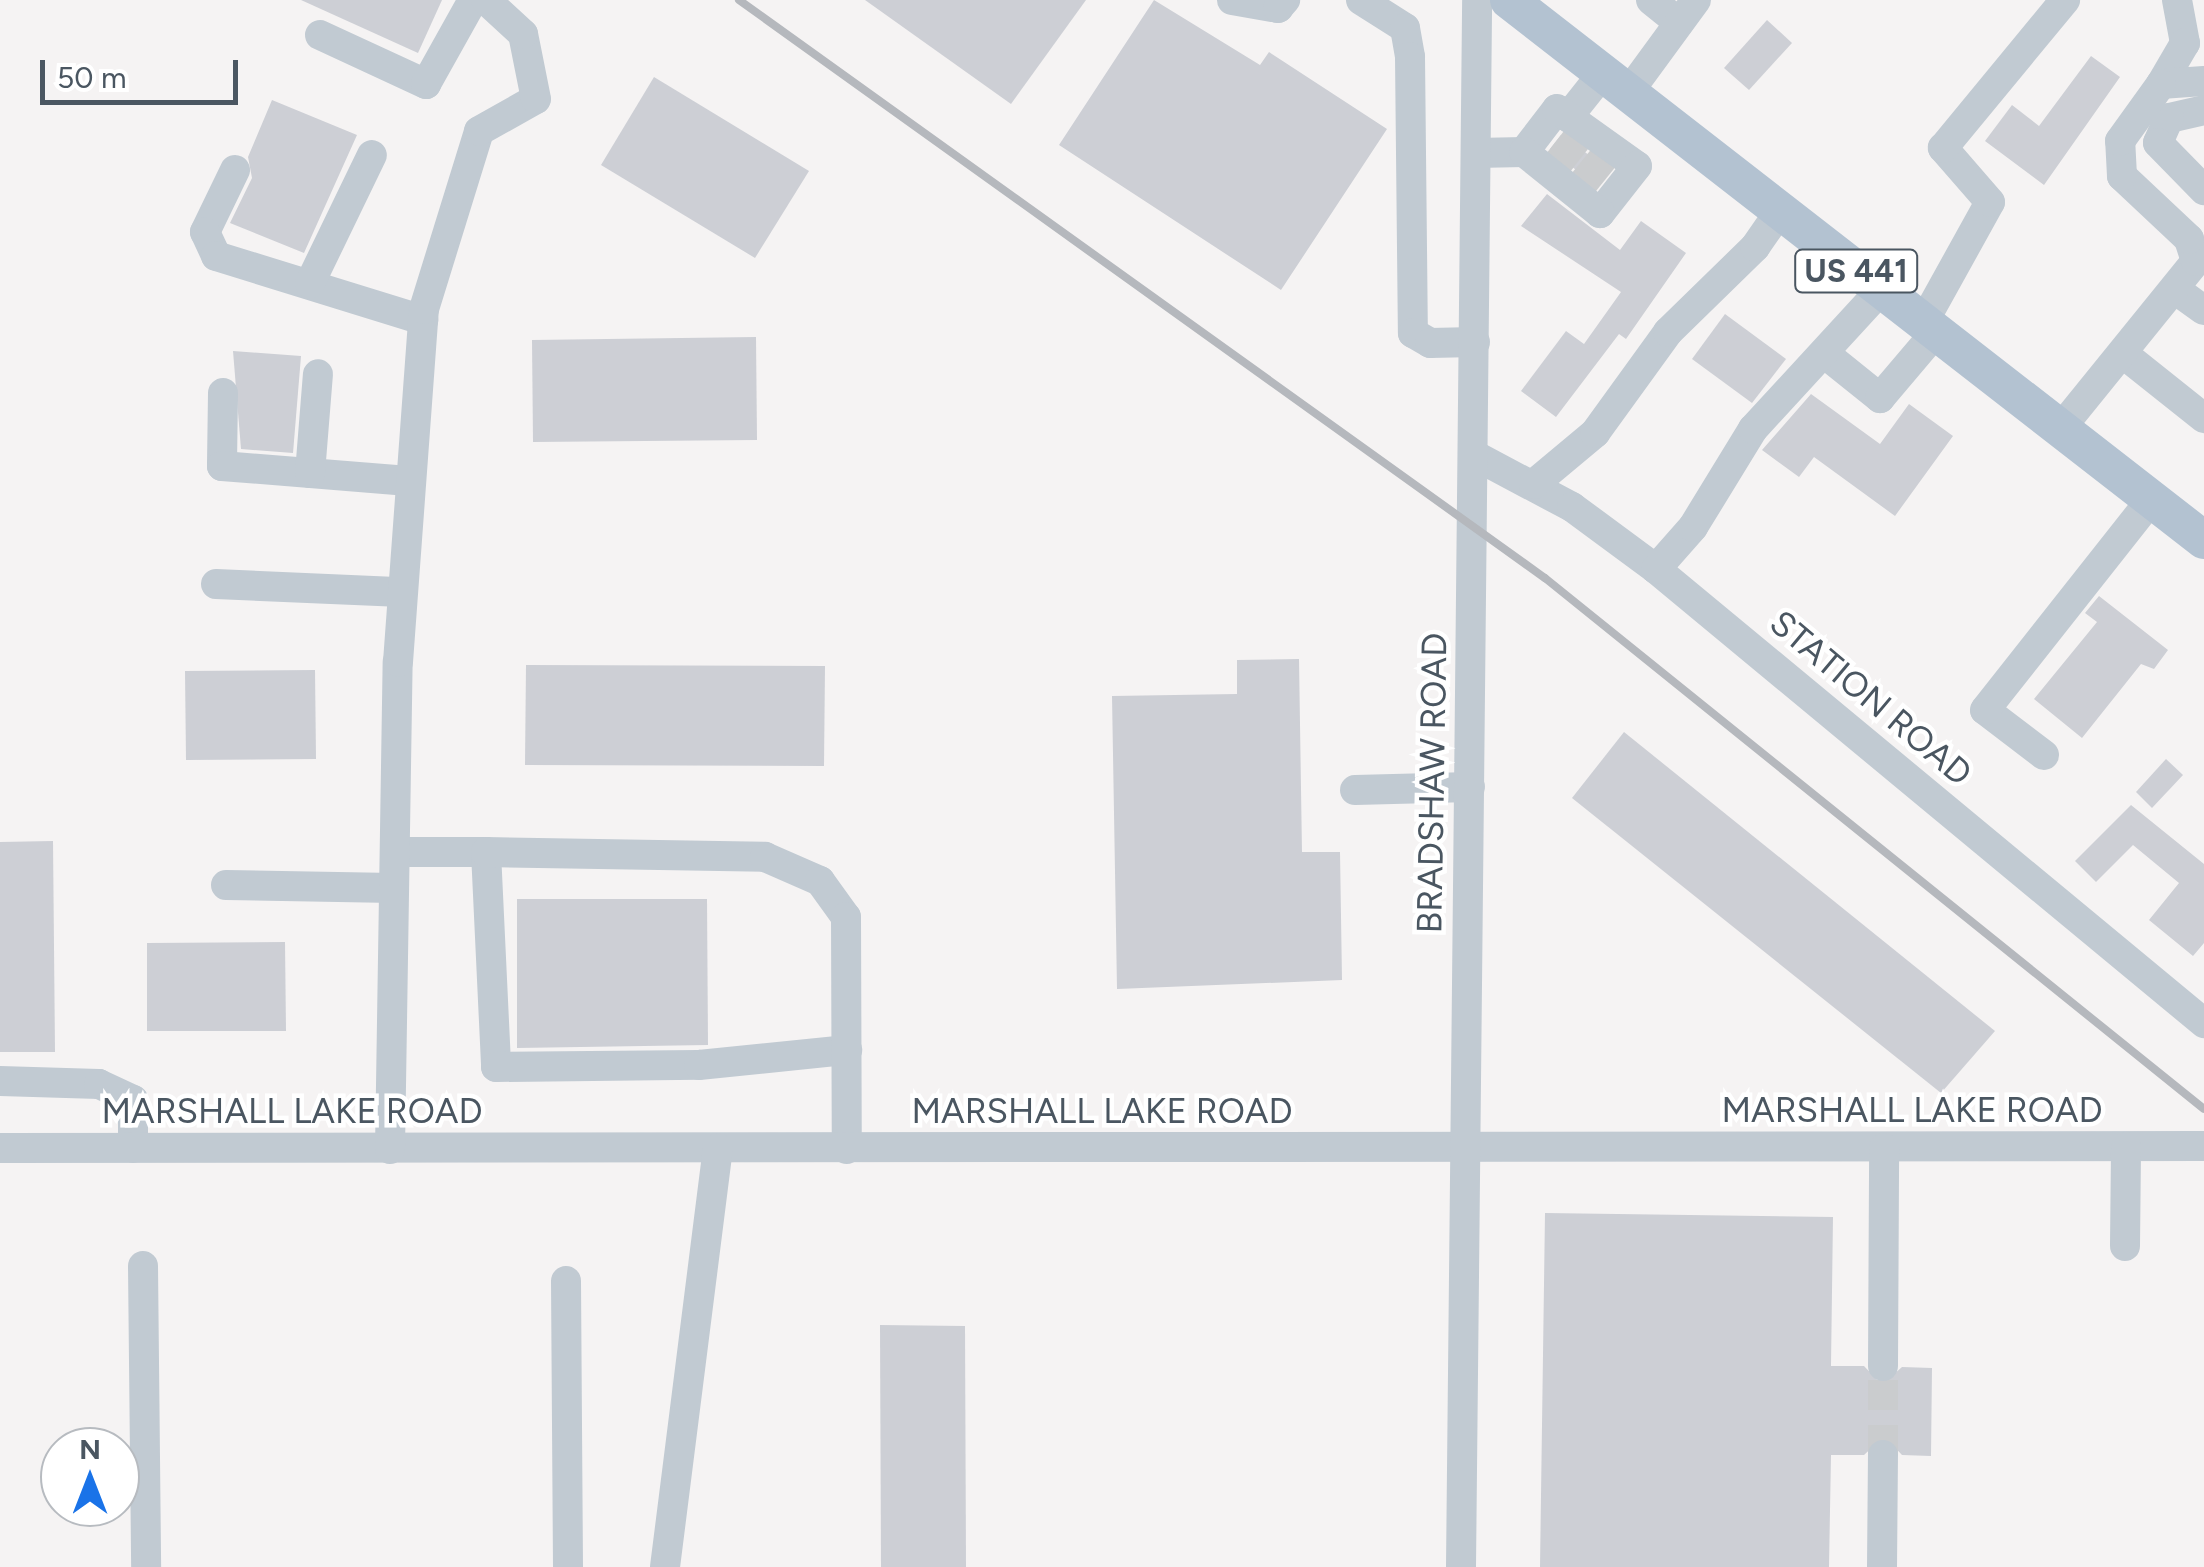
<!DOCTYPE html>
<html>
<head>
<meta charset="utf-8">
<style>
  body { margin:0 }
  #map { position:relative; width:2204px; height:1567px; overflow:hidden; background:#f5f3f3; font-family:Figtree,sans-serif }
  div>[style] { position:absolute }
  .building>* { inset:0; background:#cdcfd5 }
  .minor-tunnel>* { height:30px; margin-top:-15px; transform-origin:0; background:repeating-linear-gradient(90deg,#caccce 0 30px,transparent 0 45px) }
  .minor>* { height:30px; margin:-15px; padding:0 15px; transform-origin:15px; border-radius:15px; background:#c1cad2 }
  .major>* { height:38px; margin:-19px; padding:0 19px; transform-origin:19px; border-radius:19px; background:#b3c2d1 }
  .rail>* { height:8px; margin:-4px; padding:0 4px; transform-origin:4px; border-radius:4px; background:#b5b8bd }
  span { translate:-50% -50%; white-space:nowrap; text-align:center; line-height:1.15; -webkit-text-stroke:9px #fff; paint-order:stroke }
  .shield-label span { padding:2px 8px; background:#fff; border:2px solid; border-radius:8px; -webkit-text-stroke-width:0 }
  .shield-label { font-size:32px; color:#4a5661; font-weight:700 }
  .street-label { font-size:35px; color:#4a5661 }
  .north { position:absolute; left:40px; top:1427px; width:100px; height:100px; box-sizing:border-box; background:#fff; border:2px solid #b7bbc0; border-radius:50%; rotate:0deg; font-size:28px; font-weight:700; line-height:40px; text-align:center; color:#4a5661 }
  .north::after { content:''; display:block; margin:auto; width:35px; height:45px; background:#1a73e8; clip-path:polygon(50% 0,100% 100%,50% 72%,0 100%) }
  .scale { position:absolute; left:40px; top:60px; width:198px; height:45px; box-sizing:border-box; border:5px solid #4a5661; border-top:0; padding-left:12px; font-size:30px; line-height:35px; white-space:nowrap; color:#4a5661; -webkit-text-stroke:8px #fff; paint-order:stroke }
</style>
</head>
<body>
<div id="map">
  <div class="building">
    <i style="clip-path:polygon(301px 0,442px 0,418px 53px)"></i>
    <i style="clip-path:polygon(865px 0,1086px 0,1011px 104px)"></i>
    <i style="clip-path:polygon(1154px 0,1260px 65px,1269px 52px,1387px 129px,1281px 290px,1059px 145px)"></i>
    <i style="clip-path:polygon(1767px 20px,1792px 43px,1749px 90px,1724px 68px)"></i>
    <i style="clip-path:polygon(2091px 56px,2120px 77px,2044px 185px,1985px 141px,2012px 105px,2039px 126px)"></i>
    <i style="clip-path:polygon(654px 77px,809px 171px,755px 258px,601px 165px)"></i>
    <i style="clip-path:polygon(272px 100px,357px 135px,304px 253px,230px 223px,252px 178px,248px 157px)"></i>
    <i style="clip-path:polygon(1561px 135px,1610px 170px,1597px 187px,1550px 149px)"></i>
    <i style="clip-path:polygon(1547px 194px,1620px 250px,1641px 221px,1686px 253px,1626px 339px,1619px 334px,1556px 417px,1521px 391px,1566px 331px,1584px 344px,1621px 292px,1521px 226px)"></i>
    <i style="clip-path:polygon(1725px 314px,1786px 359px,1752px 403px,1692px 359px)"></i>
    <i style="clip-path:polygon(756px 337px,757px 440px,533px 442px,532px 340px)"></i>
    <i style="clip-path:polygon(233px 351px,301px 356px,293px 453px,241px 449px)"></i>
    <i style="clip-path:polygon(1811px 394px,1880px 444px,1909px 404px,1953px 436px,1895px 516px,1814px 457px,1799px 477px,1762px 450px)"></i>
    <i style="clip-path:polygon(2099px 596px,2168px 650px,2154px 669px,2141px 664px,2082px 738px,2034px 699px,2097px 622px,2085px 613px)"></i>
    <i style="clip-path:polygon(1299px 659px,1302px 852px,1340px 852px,1342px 980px,1117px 989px,1112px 696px,1237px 694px,1237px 660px)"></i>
    <i style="clip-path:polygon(526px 665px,825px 666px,824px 766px,525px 765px)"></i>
    <i style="clip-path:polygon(315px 670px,316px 759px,186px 760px,185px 671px)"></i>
    <i style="clip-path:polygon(1624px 732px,1995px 1031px,1941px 1093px,1572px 798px)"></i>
    <i style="clip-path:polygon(2166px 759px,2183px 775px,2152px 808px,2136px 792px)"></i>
    <i style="clip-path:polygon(2131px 805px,2204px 864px,2204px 943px,2193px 956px,2149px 920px,2179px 883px,2133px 845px,2096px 882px,2075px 861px)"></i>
    <i style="clip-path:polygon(53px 841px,55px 1052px,0 1052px,0 842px)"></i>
    <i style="clip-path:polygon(517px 899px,707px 899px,708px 1045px,517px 1048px)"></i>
    <i style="clip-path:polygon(285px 942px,286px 1031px,147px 1031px,147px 943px)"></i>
    <i style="clip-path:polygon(1545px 1213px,1833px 1217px,1831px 1366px,1864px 1366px,1882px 1385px,1902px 1367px,1932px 1368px,1931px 1456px,1902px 1455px,1884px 1436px,1864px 1455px,1831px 1455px,1829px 1567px,1540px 1567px)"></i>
    <i style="clip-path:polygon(880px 1325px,965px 1326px,966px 1567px,881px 1567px)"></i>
  </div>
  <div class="minor-tunnel">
    <i style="left:1558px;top:163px;width:33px;rotate:-52deg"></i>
    <i style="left:1584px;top:182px;width:32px;rotate:-51deg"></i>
    <i style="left:1883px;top:1455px;width:89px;rotate:-90deg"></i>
  </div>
  <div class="minor">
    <i style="left:1232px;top:0;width:47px;rotate:9.9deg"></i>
    <i style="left:1278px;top:8px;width:11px;rotate:-49deg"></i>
    <i style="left:1361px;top:0;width:52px;rotate:32.5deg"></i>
    <i style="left:1405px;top:28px;width:29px;rotate:80deg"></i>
    <i style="left:1410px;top:57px;width:276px;rotate:89.4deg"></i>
    <i style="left:1413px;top:333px;width:20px;rotate:30deg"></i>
    <i style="left:1430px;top:343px;width:45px;rotate:-1.3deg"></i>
    <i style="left:1651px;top:0;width:36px;rotate:39deg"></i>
    <i style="left:2177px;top:0;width:44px;rotate:79.5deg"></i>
    <i style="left:2185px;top:43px;width:48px;rotate:120.3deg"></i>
    <i style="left:2161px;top:84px;width:43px;rotate:-4deg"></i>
    <i style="left:320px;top:35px;width:117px;rotate:24.8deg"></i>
    <i style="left:426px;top:84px;width:96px;rotate:-60.8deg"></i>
    <i style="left:1628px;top:93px;width:115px;rotate:-53.8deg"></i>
    <i style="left:2204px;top:110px;width:36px;rotate:167deg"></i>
    <i style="left:2169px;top:118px;width:27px;rotate:114deg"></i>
    <i style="left:2158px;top:143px;width:66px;rotate:45.6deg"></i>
    <i style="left:1568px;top:117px;width:56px;rotate:-51.5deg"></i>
    <i style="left:1476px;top:153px;width:48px;rotate:-1.2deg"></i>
    <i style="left:1524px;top:152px;width:54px;rotate:-52.5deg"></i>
    <i style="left:1557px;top:109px;width:98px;rotate:35.5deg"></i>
    <i style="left:1637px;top:166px;width:60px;rotate:128.2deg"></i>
    <i style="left:1600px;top:213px;width:97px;rotate:-141.2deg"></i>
    <i style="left:235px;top:170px;width:69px;rotate:115.8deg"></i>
    <i style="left:205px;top:232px;width:26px;rotate:65deg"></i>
    <i style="left:216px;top:256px;width:217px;rotate:17.2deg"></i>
    <i style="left:310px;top:283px;width:142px;rotate:-64.2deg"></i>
    <i style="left:2176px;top:290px;width:34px;rotate:36deg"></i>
    <i style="left:1923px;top:323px;width:138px;rotate:-61deg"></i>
    <i style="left:1990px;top:202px;width:72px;rotate:-131deg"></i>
    <i style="left:1943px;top:148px;width:192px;rotate:-50.5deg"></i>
    <i style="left:1824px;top:353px;width:72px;rotate:38.8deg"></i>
    <i style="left:1880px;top:398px;width:87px;rotate:-49.7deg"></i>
    <i style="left:2126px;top:356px;width:100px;rotate:38.5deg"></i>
    <i style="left:223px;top:393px;width:73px;rotate:90.8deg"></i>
    <i style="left:222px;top:466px;width:187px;rotate:4.6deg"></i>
    <i style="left:2060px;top:429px;width:216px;rotate:-51deg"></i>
    <i style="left:2196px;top:261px;width:23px;rotate:-108deg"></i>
    <i style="left:2189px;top:239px;width:92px;rotate:-136.8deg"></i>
    <i style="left:2122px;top:176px;width:35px;rotate:-93deg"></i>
    <i style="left:2120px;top:141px;width:70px;rotate:-54.3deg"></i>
    <i style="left:1474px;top:455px;width:111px;rotate:28deg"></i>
    <i style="left:1572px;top:507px;width:104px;rotate:36.4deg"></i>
    <i style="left:1656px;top:569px;width:712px;rotate:39.64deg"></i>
    <i style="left:310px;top:473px;width:99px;rotate:-85.4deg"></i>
    <i style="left:1534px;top:484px;width:80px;rotate:-39.9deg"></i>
    <i style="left:1595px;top:433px;width:125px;rotate:-54.1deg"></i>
    <i style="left:1668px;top:332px;width:122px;rotate:-44.3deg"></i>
    <i style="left:1755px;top:247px;width:44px;rotate:-55.2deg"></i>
    <i style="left:1656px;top:569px;width:56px;rotate:-48.6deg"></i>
    <i style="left:1693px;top:527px;width:115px;rotate:-58.5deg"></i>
    <i style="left:1753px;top:429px;width:189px;rotate:-47.4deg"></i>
    <i style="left:216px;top:584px;width:186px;rotate:2.5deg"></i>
    <i style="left:2044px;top:755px;width:74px;rotate:-142.7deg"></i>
    <i style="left:1985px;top:710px;width:268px;rotate:-51.7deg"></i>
    <i style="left:1355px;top:790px;width:115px;rotate:-1.5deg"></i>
    <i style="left:395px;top:852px;width:91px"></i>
    <i style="left:486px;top:852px;width:215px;rotate:87.3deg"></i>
    <i style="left:496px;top:1067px;width:203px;rotate:-0.6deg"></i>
    <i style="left:699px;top:1065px;width:149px;rotate:-5.8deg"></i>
    <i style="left:486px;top:852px;width:279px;rotate:1deg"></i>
    <i style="left:765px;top:857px;width:60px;rotate:23.6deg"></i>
    <i style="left:820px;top:881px;width:44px;rotate:54.2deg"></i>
    <i style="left:846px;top:917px;width:232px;rotate:89.8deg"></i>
    <i style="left:226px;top:885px;width:168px;rotate:1deg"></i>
    <i style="left:0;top:1081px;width:99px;rotate:1.7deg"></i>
    <i style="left:99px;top:1084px;width:38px;rotate:25deg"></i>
    <i style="left:133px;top:1100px;width:48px;rotate:90deg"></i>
    <i style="left:0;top:1148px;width:2204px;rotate:-0.05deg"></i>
    <i style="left:390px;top:1149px;width:487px;rotate:-89.1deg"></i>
    <i style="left:398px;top:662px;width:354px;rotate:-85.8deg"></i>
    <i style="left:424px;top:309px;width:186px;rotate:-72.8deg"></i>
    <i style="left:479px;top:131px;width:65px;rotate:-29.3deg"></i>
    <i style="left:536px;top:99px;width:66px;rotate:-101.3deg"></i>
    <i style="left:523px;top:34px;width:50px;rotate:-137.4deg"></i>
    <i style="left:2125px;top:1246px;width:99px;rotate:-89.4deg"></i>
    <i style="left:143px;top:1266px;width:301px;rotate:89.4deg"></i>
    <i style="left:566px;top:1281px;width:286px;rotate:89.6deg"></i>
    <i style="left:1883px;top:1366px;width:218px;rotate:-89.7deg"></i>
    <i style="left:665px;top:1567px;width:422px;rotate:-82.8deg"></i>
    <i style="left:1461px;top:1567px;width:1567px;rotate:-89.41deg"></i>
    <i style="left:1882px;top:1567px;width:112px;rotate:-89.5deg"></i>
  </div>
  <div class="major">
    <i style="left:1509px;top:0;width:880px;rotate:37.85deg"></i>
  </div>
  <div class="rail">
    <i style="left:739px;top:0;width:992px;rotate:35.65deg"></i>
    <i style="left:1545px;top:578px;width:846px;rotate:38.86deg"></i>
  </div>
  <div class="shield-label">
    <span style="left:1856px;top:271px">US 441</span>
  </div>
  <div class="street-label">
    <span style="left:1871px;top:698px;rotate:40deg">STATION ROAD</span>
    <span style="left:1432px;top:783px;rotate:-89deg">BRADSHAW ROAD</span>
    <span style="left:1912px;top:1110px">MARSHALL LAKE ROAD</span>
    <span style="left:292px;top:1111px">MARSHALL LAKE ROAD</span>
    <span style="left:1102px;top:1111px">MARSHALL LAKE ROAD</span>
  </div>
  <div class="north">N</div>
  <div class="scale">50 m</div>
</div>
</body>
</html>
